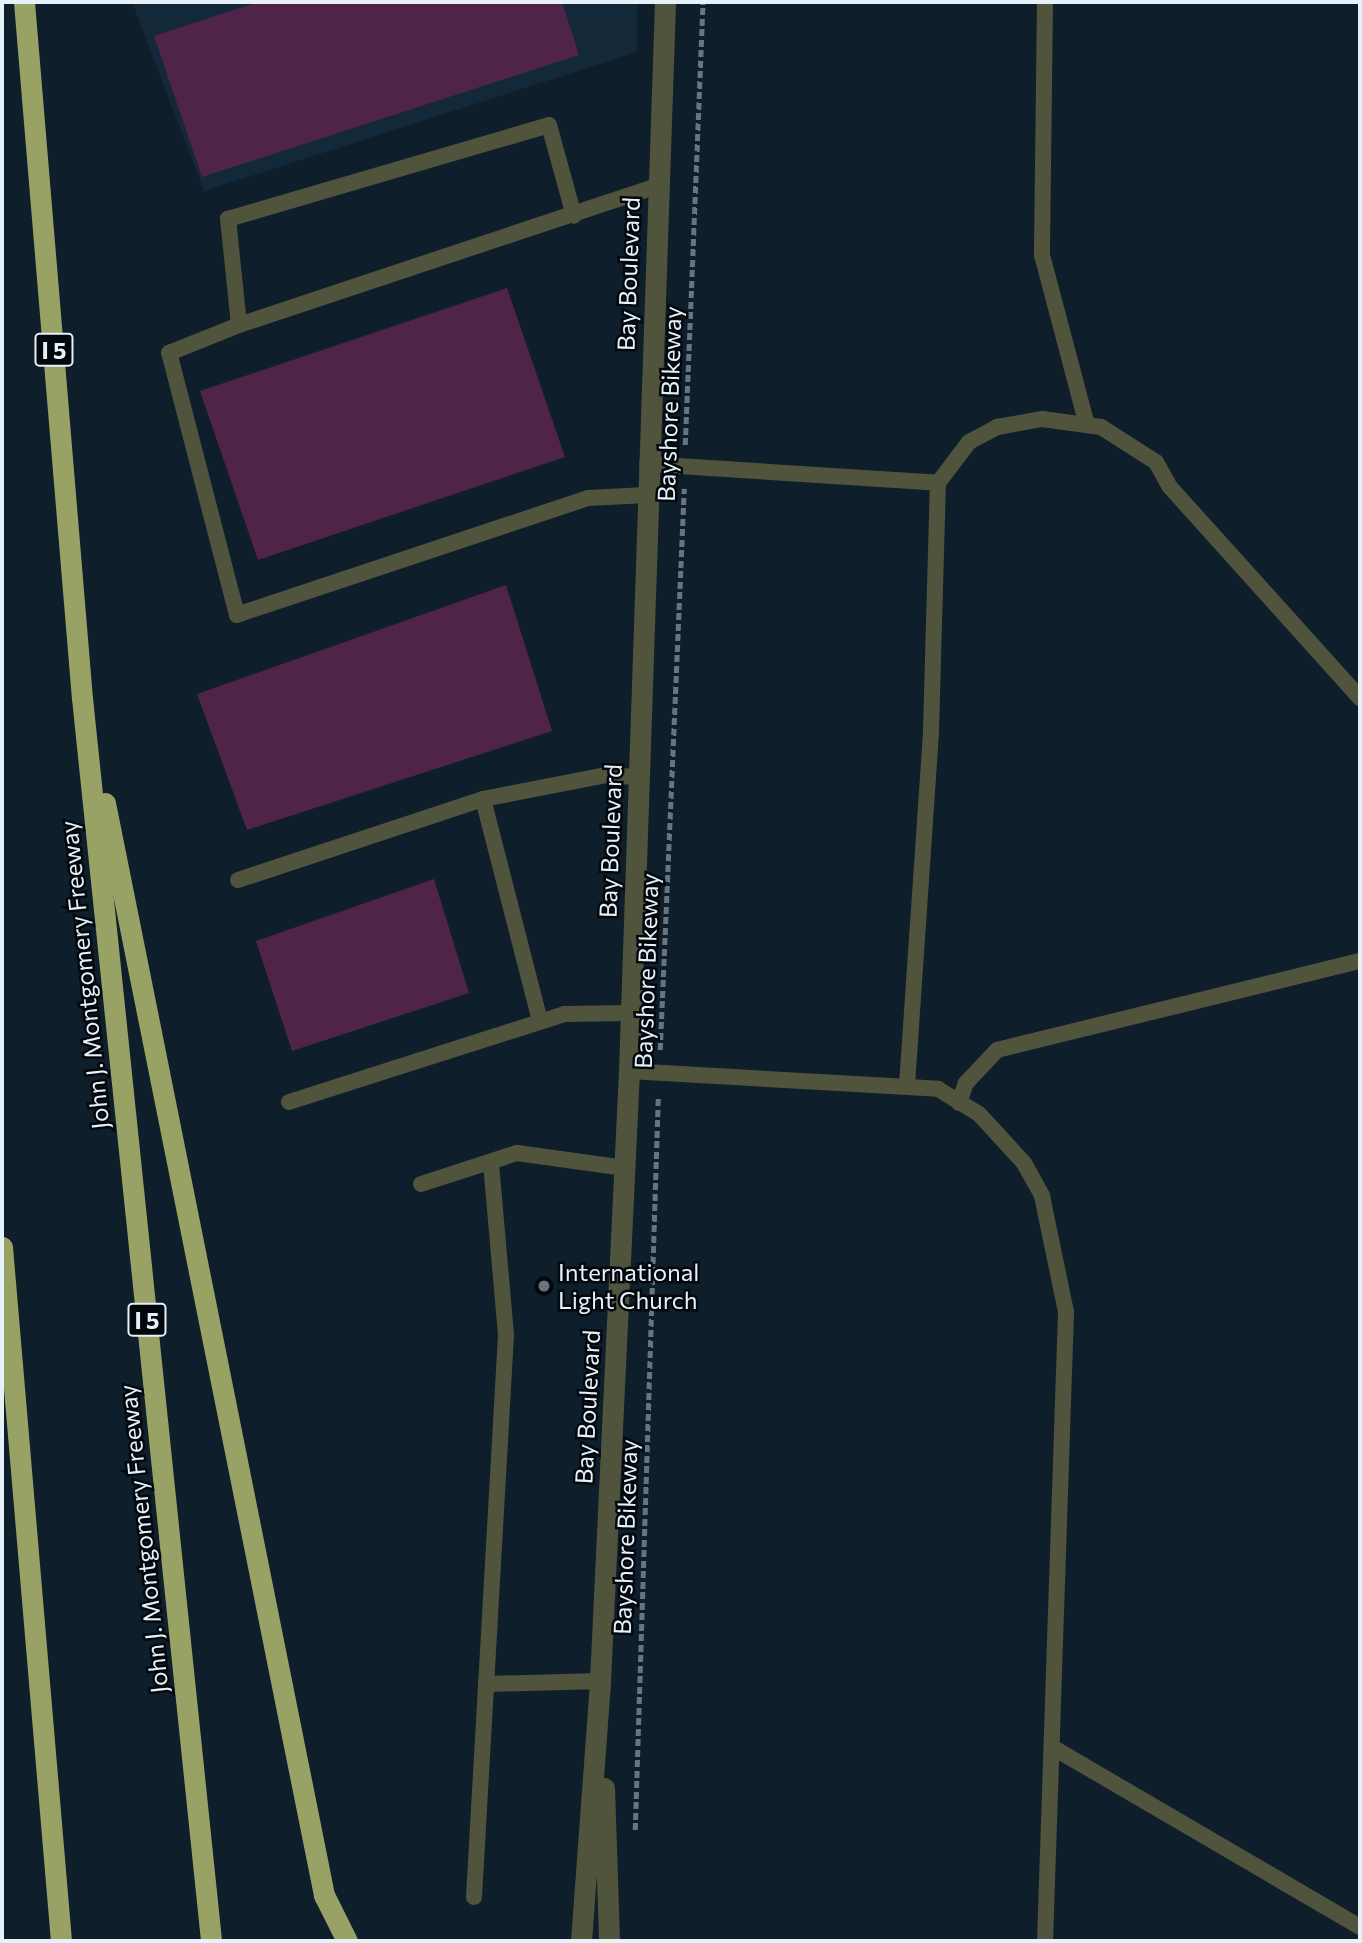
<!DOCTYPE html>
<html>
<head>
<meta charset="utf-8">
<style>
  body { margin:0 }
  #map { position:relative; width:1362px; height:1943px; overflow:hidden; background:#0f1e2b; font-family:Commissioner,sans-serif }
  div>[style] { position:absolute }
  .built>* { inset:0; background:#13293a }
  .building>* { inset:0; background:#502448 }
  .path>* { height:4.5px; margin-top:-2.25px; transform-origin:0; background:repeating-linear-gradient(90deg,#687580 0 7px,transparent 0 10.5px) }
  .service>* { height:16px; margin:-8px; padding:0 8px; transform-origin:8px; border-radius:8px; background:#51543d }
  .tertiary>* { height:21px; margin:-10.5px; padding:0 10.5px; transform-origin:10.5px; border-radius:10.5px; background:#51543d }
  .motorway>* { height:21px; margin:-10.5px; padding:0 10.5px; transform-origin:10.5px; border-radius:10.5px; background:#99a265 }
  .dots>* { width:19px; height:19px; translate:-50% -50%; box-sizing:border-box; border:4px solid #03080d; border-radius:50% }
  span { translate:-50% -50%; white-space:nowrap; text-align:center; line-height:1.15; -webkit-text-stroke:5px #03080d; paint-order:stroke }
  .shield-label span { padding:2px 5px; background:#03080d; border:2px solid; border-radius:5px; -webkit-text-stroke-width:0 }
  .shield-label { font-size:23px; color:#e7f1fa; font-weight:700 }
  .street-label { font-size:24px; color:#e7f1fa }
  .poi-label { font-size:24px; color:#e7f1fa }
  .left { translate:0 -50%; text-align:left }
  .frame { position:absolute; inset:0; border:4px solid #e7f1fa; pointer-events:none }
</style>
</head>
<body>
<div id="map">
  <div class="built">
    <i style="clip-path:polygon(132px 2px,637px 2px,637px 52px,204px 191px)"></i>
  </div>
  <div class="building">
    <i style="clip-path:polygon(258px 2px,562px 2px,579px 55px,202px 177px,154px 36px)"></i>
    <i style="clip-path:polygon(507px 288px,565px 457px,258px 560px,200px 391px)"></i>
    <i style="clip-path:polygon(506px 585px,552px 731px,247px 830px,197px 694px)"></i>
    <i style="clip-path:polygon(434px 879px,469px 993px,292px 1051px,256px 941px)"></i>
  </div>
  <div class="path">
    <i style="left:685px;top:445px;width:443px;rotate:-87.7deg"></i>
    <i style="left:660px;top:1050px;width:562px;rotate:-87.55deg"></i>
    <i style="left:635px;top:1830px;width:733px;rotate:-88.2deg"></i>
  </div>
  <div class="service">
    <i style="left:1045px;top:2px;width:253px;rotate:90.7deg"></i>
    <i style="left:1042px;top:255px;width:176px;rotate:75.2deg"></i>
    <i style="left:239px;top:325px;width:107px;rotate:-95.9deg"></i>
    <i style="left:228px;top:219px;width:334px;rotate:-16.3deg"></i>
    <i style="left:549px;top:125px;width:94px;rotate:74.6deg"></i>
    <i style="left:647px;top:464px;width:292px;rotate:3.7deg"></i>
    <i style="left:646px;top:495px;width:58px;rotate:177deg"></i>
    <i style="left:588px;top:498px;width:370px;rotate:161.6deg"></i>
    <i style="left:237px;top:615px;width:271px;rotate:-104.5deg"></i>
    <i style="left:169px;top:353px;width:75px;rotate:-21.8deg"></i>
    <i style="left:239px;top:325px;width:441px;rotate:-18.4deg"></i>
    <i style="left:483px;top:799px;width:125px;rotate:-11deg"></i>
    <i style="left:606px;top:775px;width:32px;rotate:4deg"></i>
    <i style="left:238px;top:880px;width:258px;rotate:-18.3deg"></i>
    <i style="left:483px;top:799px;width:229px;rotate:75.6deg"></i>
    <i style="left:629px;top:1071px;width:310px;rotate:3.3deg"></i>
    <i style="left:938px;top:1089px;width:48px;rotate:31.4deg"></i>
    <i style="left:979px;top:1114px;width:67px;rotate:47.4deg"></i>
    <i style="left:1024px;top:1163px;width:38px;rotate:61deg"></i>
    <i style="left:1042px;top:1196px;width:118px;rotate:78.3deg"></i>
    <i style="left:1066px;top:1312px;width:629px;rotate:91.91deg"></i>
    <i style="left:907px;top:1085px;width:355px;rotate:-86.1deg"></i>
    <i style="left:931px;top:731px;width:248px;rotate:-88.4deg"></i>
    <i style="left:938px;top:483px;width:51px;rotate:-52.9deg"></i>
    <i style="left:969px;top:442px;width:32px;rotate:-28deg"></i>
    <i style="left:997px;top:427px;width:46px;rotate:-10.1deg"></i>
    <i style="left:1042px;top:419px;width:60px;rotate:7.7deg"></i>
    <i style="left:1101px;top:427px;width:65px;rotate:32.5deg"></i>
    <i style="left:1156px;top:462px;width:29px;rotate:61deg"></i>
    <i style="left:1170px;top:487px;width:284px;rotate:48deg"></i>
    <i style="left:289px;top:1102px;width:289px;rotate:-17.7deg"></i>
    <i style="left:564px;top:1014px;width:67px;rotate:-0.9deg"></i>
    <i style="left:959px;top:1103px;width:21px;rotate:-71deg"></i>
    <i style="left:966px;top:1083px;width:45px;rotate:-46.8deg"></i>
    <i style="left:997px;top:1050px;width:374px;rotate:-13.8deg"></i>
    <i style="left:421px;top:1184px;width:101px;rotate:-17.9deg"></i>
    <i style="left:517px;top:1153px;width:109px;rotate:7.9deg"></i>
    <i style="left:486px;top:1684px;width:114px;rotate:-1.5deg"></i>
    <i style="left:1052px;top:1747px;width:357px;rotate:30.3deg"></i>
    <i style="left:474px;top:1897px;width:563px;rotate:-86.74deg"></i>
    <i style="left:506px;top:1335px;width:174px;rotate:-95deg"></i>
  </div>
  <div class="tertiary">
    <i style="left:604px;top:1788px;width:153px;rotate:88.1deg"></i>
    <i style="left:581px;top:1941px;width:261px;rotate:-85.8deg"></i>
    <i style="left:600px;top:1681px;width:611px;rotate:-87.28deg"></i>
    <i style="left:629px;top:1071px;width:1070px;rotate:-88.07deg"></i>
  </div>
  <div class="motorway">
    <i style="left:24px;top:2px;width:698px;rotate:85.24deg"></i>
    <i style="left:82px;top:698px;width:1250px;rotate:84.07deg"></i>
    <i style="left:105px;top:803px;width:1114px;rotate:78.66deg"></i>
    <i style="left:324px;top:1895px;width:51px;rotate:63.4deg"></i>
    <i style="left:2px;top:1247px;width:697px;rotate:85.14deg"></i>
  </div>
  <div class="dots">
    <i style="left:544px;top:1286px;background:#6b7280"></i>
  </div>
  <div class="shield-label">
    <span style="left:54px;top:350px">I 5</span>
    <span style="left:147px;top:1320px">I 5</span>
  </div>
  <div class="street-label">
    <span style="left:628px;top:274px;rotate:-88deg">Bay Boulevard</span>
    <span style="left:669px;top:404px;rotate:-88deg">Bayshore Bikeway</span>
    <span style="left:610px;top:841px;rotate:-88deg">Bay Boulevard</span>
    <span style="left:646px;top:971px;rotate:-88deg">Bayshore Bikeway</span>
    <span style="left:84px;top:975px;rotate:-96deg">John J. Montgomery Freeway</span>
    <span style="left:587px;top:1407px;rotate:-87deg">Bay Boulevard</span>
    <span style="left:625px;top:1537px;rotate:-88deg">Bayshore Bikeway</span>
    <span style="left:143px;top:1539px;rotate:-96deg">John J. Montgomery Freeway</span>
  </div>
  <div class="poi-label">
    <span class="left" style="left:558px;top:1286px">International<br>Light Church</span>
  </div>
  <div class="frame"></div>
</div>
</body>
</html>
